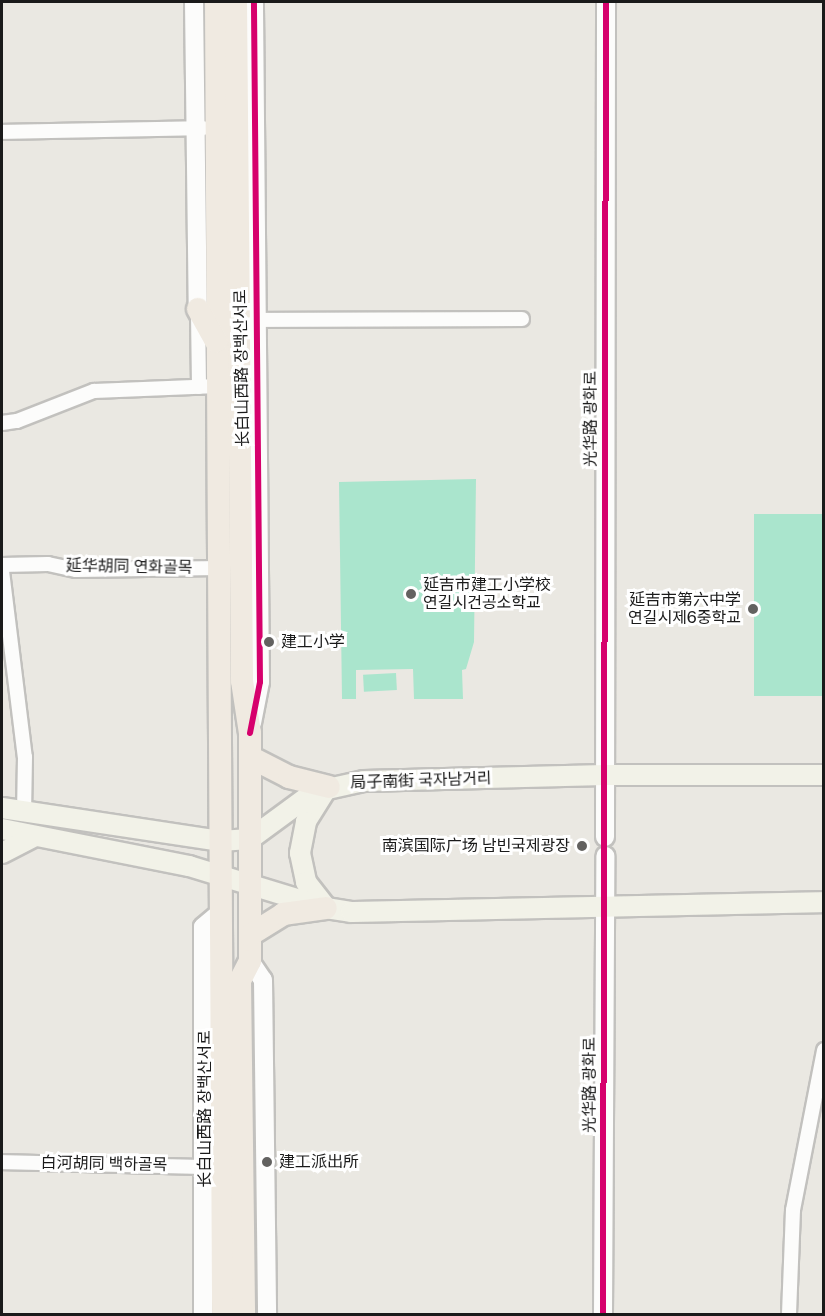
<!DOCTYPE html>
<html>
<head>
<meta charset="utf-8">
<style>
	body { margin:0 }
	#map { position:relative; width:825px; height:1316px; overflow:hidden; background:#eae8e2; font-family:"Public Sans","Noto Sans SC","Noto Sans KR",sans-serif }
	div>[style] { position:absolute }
	.pitch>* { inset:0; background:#aae5cd; transform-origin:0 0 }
	.roads { filter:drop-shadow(2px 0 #c2c1be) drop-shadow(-2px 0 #c2c1be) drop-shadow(0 2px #c2c1be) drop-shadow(0 -2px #c2c1be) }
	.minor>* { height:14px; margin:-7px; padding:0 7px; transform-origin:7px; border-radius:7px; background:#fcfcfb }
	.tertiary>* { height:18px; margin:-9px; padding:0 9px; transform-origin:9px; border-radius:9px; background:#fcfcfb }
	.secondary>* { height:20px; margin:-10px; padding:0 10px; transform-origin:10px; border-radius:10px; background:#f2f2e8 }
	.primary>* { height:22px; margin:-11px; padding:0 11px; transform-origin:11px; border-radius:11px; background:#f0eae1 }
	.cycleway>* { height:6px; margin:-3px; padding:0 3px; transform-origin:3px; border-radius:3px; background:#d6006c }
	.dots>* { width:16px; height:16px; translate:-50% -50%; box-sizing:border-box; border:3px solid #fff; border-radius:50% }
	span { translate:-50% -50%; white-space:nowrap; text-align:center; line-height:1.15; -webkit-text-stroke:6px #fff; paint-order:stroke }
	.street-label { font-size:16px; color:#1a1a1a }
	.poi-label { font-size:16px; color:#1a1a1a }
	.left { translate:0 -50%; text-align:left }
	.right { translate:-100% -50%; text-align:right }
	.frame { position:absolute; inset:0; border:3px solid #1a1a1a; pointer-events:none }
</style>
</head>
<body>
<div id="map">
	<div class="pitch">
		<i style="clip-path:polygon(476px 479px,474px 642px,466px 669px,462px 670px,463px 699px,414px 699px,413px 669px,356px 670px,356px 699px,342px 699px,339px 482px)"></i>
		<i style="left:823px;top:514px;width:182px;height:69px;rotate:90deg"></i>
		<i style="left:396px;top:673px;width:17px;height:33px;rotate:87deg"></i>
	</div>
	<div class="roads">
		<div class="minor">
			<i style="left:2px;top:132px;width:201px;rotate:-1.1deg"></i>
			<i style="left:198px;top:314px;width:73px;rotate:89.2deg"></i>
			<i style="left:247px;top:320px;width:275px;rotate:-0.2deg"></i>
			<i style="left:2px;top:423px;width:15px;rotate:-8deg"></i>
			<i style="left:17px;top:421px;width:83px;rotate:-21.3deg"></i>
			<i style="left:94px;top:391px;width:124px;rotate:-2.3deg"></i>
			<i style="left:2px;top:565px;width:46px;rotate:-1.2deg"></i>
			<i style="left:48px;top:564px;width:29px;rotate:12deg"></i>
			<i style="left:76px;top:570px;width:144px;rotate:-0.8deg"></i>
			<i style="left:2px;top:571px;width:187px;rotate:83deg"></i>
			<i style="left:25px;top:757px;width:55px;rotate:91deg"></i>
			<i style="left:2px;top:1162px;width:204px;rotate:1.4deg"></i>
			<i style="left:789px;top:1314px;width:104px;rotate:-87.8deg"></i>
			<i style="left:793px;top:1210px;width:163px;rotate:-79deg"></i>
		</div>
		<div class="tertiary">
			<i style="left:194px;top:2px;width:307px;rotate:89.3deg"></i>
			<i style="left:252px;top:723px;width:42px;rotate:-79deg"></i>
			<i style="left:260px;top:682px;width:680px;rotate:-90.51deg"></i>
			<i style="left:605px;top:837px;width:835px;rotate:-89.93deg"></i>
			<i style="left:250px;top:961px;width:23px;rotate:56deg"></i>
			<i style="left:263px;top:980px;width:334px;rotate:89.3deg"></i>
			<i style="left:203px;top:1314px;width:387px;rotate:-90deg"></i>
			<i style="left:203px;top:927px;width:23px;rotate:-40deg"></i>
			<i style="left:603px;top:1314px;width:458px;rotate:-89.7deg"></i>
		</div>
		<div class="secondary">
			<i style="left:325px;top:791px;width:36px;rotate:122deg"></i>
			<i style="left:306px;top:822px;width:32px;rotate:101deg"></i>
			<i style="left:300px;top:853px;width:30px;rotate:78deg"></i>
			<i style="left:306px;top:882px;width:33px;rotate:52deg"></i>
			<i style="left:2px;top:808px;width:220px;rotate:8.6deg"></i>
			<i style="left:220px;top:841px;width:30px;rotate:-4deg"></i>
			<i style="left:250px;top:839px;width:79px;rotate:-36.3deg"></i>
			<i style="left:314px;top:792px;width:51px;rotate:-12.4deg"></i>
			<i style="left:364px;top:781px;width:241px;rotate:-1.4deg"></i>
			<i style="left:605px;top:775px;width:219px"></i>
			<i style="left:2px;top:829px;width:191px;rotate:11.2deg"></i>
			<i style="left:189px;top:866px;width:143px;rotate:17deg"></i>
			<i style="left:326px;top:908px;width:25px;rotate:9deg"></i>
			<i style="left:351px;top:912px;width:473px;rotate:-1.2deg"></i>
			<i style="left:2px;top:853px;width:37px;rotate:-27deg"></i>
		</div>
		<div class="primary">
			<i style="left:216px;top:2px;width:1312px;rotate:89.69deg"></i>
			<i style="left:236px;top:2px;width:679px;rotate:89.49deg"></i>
			<i style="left:242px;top:681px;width:53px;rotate:81.3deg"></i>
			<i style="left:250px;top:733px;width:228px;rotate:90deg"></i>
			<i style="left:250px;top:961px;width:22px;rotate:117deg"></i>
			<i style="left:240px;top:981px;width:333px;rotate:89.3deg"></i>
			<i style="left:198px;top:309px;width:37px;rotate:61deg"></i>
			<i style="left:250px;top:757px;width:44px;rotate:27.1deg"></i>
			<i style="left:289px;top:777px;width:41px;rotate:14deg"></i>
			<i style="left:250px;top:935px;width:39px;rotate:-32deg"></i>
			<i style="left:283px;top:914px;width:43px;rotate:-7.9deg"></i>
		</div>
	</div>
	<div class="cycleway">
		<i style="left:250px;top:733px;width:52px;rotate:-78.9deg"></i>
		<i style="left:260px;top:682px;width:680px;rotate:-90.51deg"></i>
		<i style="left:603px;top:1314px;width:1312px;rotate:-89.87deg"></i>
	</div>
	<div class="dots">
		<i style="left:411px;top:594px;background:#636260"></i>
		<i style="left:753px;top:609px;background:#636260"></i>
		<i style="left:269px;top:642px;background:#636260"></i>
		<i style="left:582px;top:846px;background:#636260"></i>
		<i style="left:267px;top:1162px;background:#636260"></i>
	</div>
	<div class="street-label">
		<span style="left:242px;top:368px;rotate:-91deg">长白山西路 장백산서로</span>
		<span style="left:591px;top:419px;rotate:-90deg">光华路 광화로</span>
		<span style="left:129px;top:567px;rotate:1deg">延华胡同 연화골목</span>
		<span style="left:421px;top:781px;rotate:-2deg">局子南街 국자남거리</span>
		<span style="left:590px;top:1085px;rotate:-90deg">光华路 광화로</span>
		<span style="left:205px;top:1109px;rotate:-90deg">长白山西路 장백산서로</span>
		<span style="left:104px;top:1164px;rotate:1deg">白河胡同 백하골목</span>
	</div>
	<div class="poi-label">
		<span class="left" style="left:423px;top:594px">延吉市建工小学校<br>연길시건공소학교</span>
		<span class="right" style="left:741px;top:609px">延吉市第六中学<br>연길시제6중학교</span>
		<span class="left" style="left:281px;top:642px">建工小学</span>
		<span class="right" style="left:570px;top:846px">南滨国际广场 남빈국제광장</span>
		<span class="left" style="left:279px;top:1162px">建工派出所</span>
	</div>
	<div class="frame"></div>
</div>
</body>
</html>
